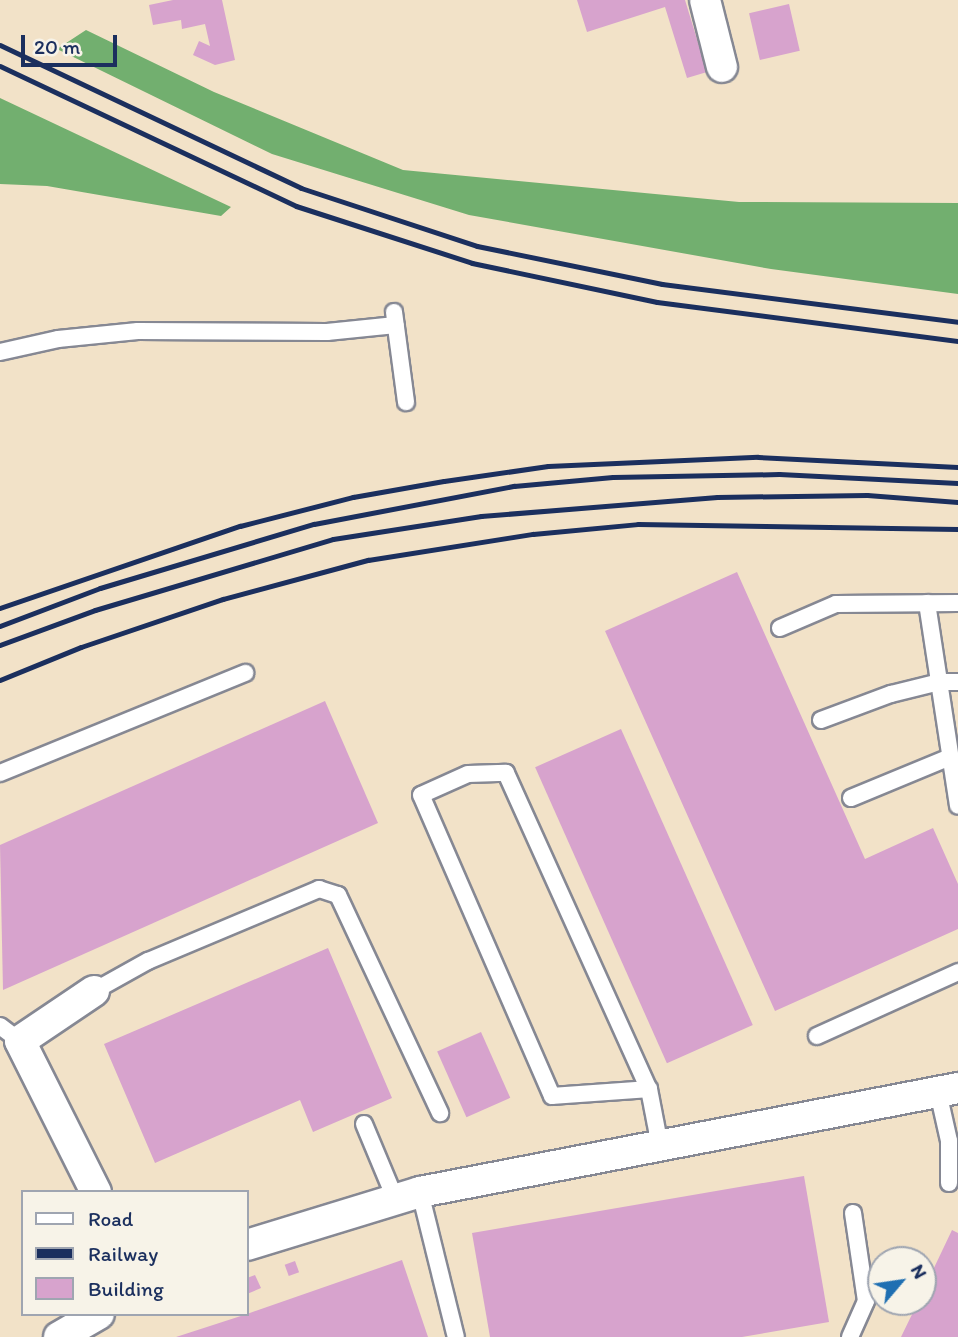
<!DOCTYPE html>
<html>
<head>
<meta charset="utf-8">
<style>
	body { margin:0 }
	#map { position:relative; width:958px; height:1337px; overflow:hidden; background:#f2e2c8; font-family:Itim,sans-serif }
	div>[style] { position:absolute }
	.forest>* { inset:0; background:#72af6f }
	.building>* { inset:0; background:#d7a3cd; transform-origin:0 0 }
	.roads { filter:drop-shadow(2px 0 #868893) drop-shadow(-2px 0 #868893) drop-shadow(0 2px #868893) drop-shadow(0 -2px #868893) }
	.service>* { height:16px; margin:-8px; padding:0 8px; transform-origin:8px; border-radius:8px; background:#fff }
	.minor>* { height:30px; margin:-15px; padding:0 15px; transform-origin:15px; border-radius:15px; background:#fff }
	.rail>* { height:5px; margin:-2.5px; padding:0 2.5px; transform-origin:2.5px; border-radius:2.5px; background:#1b2f5e }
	span { translate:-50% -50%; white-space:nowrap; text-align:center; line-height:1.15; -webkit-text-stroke:5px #f7f3e8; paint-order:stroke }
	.legend { position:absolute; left:21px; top:1190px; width:228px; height:126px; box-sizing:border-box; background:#f7f3e8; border:2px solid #9fa5b1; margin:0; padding:9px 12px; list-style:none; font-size:21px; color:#1b2f5e }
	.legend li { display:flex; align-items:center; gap:14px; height:35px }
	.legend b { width:35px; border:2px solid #9fa5b1 }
	.north { position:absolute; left:867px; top:1246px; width:70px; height:70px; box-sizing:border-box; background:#f7f3e8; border:2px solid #9fa5b1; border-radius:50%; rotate:61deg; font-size:19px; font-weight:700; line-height:28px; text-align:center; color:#1b2f5e }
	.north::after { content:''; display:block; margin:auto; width:24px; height:32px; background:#1f6fb2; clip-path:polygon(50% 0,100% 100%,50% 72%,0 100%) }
	.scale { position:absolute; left:21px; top:35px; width:96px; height:32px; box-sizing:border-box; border:4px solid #1b2f5e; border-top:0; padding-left:9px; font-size:21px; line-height:24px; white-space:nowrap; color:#1b2f5e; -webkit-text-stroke:5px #f7f3e8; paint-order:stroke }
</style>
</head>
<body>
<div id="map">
	<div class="forest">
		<i style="clip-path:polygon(86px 30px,214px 92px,403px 170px,739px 202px,958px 203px,958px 294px,771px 269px,469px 215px,272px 154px,57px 49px)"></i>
		<i style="clip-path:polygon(0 98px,231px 207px,221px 216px,47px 186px,0 184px)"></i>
	</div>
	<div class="building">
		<i style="clip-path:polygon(173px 0,222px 0,235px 60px,215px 65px,193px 55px,199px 41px,210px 46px,205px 24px,182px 29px,181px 20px,153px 25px,149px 5px)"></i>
		<i style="clip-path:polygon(577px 0,685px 0,707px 72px,687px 78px,665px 7px,587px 32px)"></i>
		<i style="left:789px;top:4px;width:48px;height:41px;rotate:77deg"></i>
		<i style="clip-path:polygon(737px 572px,865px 859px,933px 828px,958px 884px,958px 929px,775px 1011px,605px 631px)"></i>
		<i style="clip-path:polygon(325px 701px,378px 823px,3px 990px,0 845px)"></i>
		<i style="left:621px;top:729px;width:324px;height:94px;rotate:66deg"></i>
		<i style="clip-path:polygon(328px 948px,392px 1098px,313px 1132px,300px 1100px,155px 1163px,104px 1044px)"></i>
		<i style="left:481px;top:1032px;width:72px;height:48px;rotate:66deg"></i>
		<i style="clip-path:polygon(804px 1176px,829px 1322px,742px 1337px,490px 1337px,472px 1233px)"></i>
		<i style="clip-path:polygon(952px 1230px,958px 1233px,958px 1337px,901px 1337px,918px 1302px,923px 1302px,923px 1291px)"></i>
		<i style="clip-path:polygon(402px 1260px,428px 1337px,176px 1337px,247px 1314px)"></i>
		<i style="left:295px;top:1261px;width:12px;height:11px;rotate:70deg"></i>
		<i style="clip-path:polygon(255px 1275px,261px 1288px,247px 1294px,247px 1278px)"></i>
	</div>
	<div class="roads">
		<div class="service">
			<i style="left:394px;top:312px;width:91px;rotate:82.4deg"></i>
			<i style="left:0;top:352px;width:59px;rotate:-12.6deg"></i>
			<i style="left:58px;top:339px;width:80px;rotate:-5.7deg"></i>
			<i style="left:138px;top:331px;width:189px;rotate:0.3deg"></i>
			<i style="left:327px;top:332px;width:69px;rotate:-5.8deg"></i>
			<i style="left:927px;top:603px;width:205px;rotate:81.3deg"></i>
			<i style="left:780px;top:628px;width:61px;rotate:-23.2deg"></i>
			<i style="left:836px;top:604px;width:122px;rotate:-0.5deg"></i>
			<i style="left:821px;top:720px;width:75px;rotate:-20.4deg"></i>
			<i style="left:891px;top:694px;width:49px;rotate:-14deg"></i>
			<i style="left:939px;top:682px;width:19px"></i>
			<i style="left:0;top:773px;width:265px;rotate:-22.2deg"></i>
			<i style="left:851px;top:798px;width:107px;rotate:-22.5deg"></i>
			<i style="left:94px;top:991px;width:62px;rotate:-29.1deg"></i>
			<i style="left:148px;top:961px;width:186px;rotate:-22.8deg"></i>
			<i style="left:319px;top:889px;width:20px;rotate:18deg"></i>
			<i style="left:338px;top:895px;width:241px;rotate:64.9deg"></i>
			<i style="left:0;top:1026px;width:25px;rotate:37deg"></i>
			<i style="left:817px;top:1036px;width:155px;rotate:-24.4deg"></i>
			<i style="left:649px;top:1089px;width:97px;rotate:175.9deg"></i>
			<i style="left:552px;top:1096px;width:328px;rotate:-113.5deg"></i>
			<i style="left:421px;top:795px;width:51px;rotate:-24.1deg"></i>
			<i style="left:468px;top:774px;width:38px;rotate:-2deg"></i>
			<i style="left:506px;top:773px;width:347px;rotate:65.7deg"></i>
			<i style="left:649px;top:1089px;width:58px;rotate:79.1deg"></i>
			<i style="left:938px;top:1092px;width:50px;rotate:77.3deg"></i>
			<i style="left:949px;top:1141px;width:42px;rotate:90deg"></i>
			<i style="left:364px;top:1124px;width:80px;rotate:67.3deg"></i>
			<i style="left:420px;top:1192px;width:149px;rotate:76.1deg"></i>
			<i style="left:850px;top:1337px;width:39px;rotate:-66deg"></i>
			<i style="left:866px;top:1301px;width:89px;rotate:-98.4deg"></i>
		</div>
		<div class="minor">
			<i style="left:705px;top:0;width:69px;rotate:75.8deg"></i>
			<i style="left:94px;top:991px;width:89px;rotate:146deg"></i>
			<i style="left:20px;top:1041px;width:169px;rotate:63.3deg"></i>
			<i style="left:247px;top:1245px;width:181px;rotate:-17deg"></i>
			<i style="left:420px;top:1192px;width:548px;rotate:-10.94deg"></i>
			<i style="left:59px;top:1337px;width:46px;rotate:-29.9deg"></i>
		</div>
	</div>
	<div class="rail">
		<i style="left:0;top:45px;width:333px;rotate:25.4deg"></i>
		<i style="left:301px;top:188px;width:185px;rotate:18.2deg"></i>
		<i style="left:477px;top:246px;width:189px;rotate:11.6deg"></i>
		<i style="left:662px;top:284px;width:298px;rotate:7.3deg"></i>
		<i style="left:0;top:66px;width:327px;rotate:25.3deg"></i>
		<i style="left:296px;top:206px;width:185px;rotate:17.9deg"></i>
		<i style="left:472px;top:263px;width:189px;rotate:11.9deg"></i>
		<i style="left:657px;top:302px;width:304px;rotate:7.4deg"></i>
		<i style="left:0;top:608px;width:254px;rotate:-18.9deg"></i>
		<i style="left:240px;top:526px;width:117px;rotate:-14.4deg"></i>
		<i style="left:353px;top:497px;width:92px;rotate:-10deg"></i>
		<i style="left:444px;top:481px;width:105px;rotate:-8.2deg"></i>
		<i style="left:548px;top:466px;width:210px;rotate:-2.5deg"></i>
		<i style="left:758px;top:457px;width:200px;rotate:2.9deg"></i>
		<i style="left:0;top:626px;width:107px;rotate:-20.8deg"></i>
		<i style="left:100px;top:588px;width:223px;rotate:-16.7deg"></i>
		<i style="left:314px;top:524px;width:204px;rotate:-10.8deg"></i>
		<i style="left:514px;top:486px;width:99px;rotate:-5.2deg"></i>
		<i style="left:613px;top:477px;width:166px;rotate:-1deg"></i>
		<i style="left:779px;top:474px;width:179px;rotate:2.9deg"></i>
		<i style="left:0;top:645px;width:101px;rotate:-20.2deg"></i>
		<i style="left:95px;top:610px;width:248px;rotate:-16.6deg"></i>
		<i style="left:333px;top:539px;width:150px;rotate:-8.8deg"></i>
		<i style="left:481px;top:516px;width:237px;rotate:-4.6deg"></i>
		<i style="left:717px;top:497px;width:150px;rotate:-0.8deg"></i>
		<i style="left:867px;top:495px;width:91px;rotate:4.4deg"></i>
		<i style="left:0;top:680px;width:87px;rotate:-22.2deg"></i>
		<i style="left:81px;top:647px;width:150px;rotate:-18.7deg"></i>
		<i style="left:223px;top:599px;width:150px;rotate:-15.1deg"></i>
		<i style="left:368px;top:560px;width:167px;rotate:-9deg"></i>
		<i style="left:533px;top:534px;width:105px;rotate:-5.4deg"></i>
		<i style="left:638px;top:524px;width:320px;rotate:0.9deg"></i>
	</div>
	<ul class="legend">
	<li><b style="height:9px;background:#fff"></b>Road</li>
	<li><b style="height:9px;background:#1b2f5e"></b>Railway</li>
	<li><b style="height:19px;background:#d7a3cd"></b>Building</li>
	</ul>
	<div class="north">N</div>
	<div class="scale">20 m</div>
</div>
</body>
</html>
